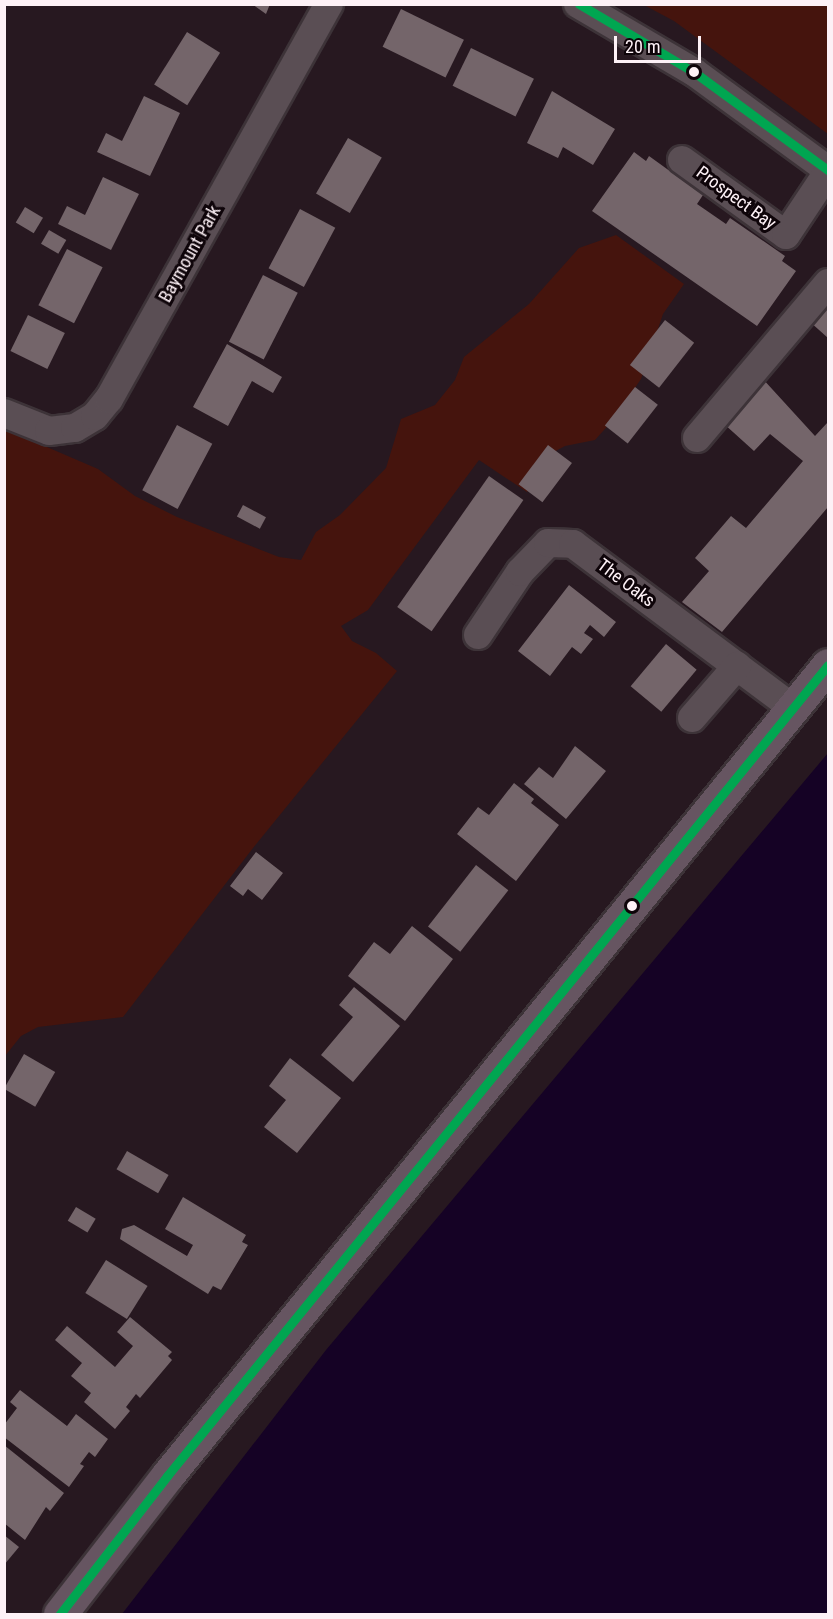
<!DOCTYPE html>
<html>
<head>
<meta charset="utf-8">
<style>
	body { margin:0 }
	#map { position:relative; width:833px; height:1619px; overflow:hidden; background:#271820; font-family:"Roboto Condensed",sans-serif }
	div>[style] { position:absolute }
	.green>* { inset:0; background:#45140d }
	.water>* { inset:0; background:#150225 }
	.building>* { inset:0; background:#74656a; transform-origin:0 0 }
	.roads { filter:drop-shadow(2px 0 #3d3338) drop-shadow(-2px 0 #3d3338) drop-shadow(0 2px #3d3338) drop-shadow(0 -2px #3d3338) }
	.minor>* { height:28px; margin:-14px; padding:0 14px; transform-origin:14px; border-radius:14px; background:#5a4e54 }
	.major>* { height:33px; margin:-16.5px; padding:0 16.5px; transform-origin:16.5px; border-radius:16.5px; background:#665561 }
	.bus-1>* { height:9px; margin:-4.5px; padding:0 4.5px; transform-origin:4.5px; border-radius:4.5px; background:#00a651 }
	.dots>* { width:16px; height:16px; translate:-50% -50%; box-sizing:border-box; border:3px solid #0e0409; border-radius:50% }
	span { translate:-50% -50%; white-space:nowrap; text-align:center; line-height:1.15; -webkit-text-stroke:6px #0e0409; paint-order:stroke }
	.street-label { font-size:18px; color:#fdf1f6 }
	.frame { position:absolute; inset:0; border:6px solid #fdf1f6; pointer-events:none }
	.scale { position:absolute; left:614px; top:36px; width:87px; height:27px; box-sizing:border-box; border:3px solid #fdf1f6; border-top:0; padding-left:8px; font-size:18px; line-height:21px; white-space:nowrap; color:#fdf1f6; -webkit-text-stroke:4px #0e0409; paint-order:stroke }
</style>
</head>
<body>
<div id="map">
	<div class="green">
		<i style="clip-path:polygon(644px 5px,828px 5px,828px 134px,674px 21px)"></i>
		<i style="clip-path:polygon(616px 235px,684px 284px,663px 314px,641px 379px,613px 420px,595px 440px,565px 446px,550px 454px,527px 492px,479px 460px,368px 610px,341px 626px,352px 641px,376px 653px,397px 671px,253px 848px,123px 1017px,38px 1027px,21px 1036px,5px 1056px,5px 429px,98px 469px,135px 496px,177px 517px,279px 557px,301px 560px,316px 532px,340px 515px,386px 468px,401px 419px,435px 405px,455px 380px,464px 357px,529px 304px,579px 248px)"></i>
	</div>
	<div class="water">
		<i style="clip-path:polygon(828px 753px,828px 1614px,122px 1614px,326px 1350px)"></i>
	</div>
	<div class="building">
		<i style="clip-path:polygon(252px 4px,270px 4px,266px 14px)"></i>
		<i style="left:401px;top:9px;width:70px;height:42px;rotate:26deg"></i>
		<i style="left:187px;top:32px;width:39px;height:62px;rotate:32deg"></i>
		<i style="left:471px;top:48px;width:70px;height:42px;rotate:26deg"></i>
		<i style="clip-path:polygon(552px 91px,615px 129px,593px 165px,563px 147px,558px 158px,527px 143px)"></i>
		<i style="clip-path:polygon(144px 96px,180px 113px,150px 176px,97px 152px,106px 133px,122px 141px)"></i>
		<i style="left:348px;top:138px;width:39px;height:64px;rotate:30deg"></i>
		<i style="clip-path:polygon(634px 152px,646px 161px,649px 156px,703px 195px,697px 204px,726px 224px,730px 218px,785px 256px,782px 261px,796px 271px,757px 326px,592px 211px)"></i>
		<i style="clip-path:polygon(103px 177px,139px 194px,111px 250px,58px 224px,67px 206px,85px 215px)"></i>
		<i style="left:25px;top:207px;width:21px;height:18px;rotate:31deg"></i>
		<i style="left:300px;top:209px;width:40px;height:67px;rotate:28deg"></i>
		<i style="left:49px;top:230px;width:20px;height:16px;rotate:30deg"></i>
		<i style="left:67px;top:249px;width:40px;height:63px;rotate:27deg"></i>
		<i style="left:263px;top:275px;width:39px;height:75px;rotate:27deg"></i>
		<i style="clip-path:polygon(828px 300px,828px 338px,809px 321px)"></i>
		<i style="left:28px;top:315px;width:41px;height:40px;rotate:26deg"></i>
		<i style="left:665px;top:320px;width:37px;height:57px;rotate:38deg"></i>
		<i style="clip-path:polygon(227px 344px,282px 377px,273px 393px,252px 381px,228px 426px,193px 407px)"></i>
		<i style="clip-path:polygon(762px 378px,815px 436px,828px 422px,828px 507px,722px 632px,682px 602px,709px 571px,695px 558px,731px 516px,746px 528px,803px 461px,770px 434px,754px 451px,723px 423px)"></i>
		<i style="left:635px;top:387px;width:29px;height:49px;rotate:38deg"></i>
		<i style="left:177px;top:425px;width:40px;height:74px;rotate:28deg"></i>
		<i style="left:548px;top:445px;width:30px;height:49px;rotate:37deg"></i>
		<i style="left:489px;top:476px;width:42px;height:160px;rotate:35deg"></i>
		<i style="left:243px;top:505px;width:26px;height:13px;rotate:28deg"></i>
		<i style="clip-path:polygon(569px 585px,616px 622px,604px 637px,590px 625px,584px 633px,593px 639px,581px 654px,572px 647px,550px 676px,518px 651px)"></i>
		<i style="left:666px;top:644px;width:40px;height:55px;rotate:40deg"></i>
		<i style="clip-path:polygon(575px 746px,606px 771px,566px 819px,524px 784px,539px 767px,553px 778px)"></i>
		<i style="clip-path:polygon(514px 783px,534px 799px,531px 803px,559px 825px,516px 881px,457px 834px,478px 807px,489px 815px)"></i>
		<i style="clip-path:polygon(256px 852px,283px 873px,262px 900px,248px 889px,243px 896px,230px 886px)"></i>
		<i style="left:476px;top:865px;width:41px;height:78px;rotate:38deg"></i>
		<i style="clip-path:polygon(412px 926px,453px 959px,405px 1021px,348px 976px,374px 942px,390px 954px)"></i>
		<i style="clip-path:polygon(354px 987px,400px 1026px,353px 1082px,321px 1055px,353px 1017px,339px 1005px)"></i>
		<i style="left:24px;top:1054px;width:36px;height:40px;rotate:30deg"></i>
		<i style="clip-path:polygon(290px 1058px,341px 1098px,297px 1153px,264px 1127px,286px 1100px,269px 1086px)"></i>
		<i style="left:127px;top:1151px;width:48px;height:21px;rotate:30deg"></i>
		<i style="clip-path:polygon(183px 1197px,246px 1235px,242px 1242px,248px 1245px,221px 1290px,213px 1286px,208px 1294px,120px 1239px,122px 1229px,134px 1225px,187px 1256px,193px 1245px,165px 1229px)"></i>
		<i style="left:76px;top:1207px;width:23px;height:16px;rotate:31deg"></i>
		<i style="left:106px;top:1260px;width:49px;height:39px;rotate:32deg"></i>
		<i style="clip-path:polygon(130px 1317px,172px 1352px,168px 1356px,172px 1360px,140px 1398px,136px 1394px,126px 1407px,130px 1411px,115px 1429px,84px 1402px,91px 1393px,71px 1376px,82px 1363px,55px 1340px,67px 1326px,115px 1367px,133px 1346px,117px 1332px)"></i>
		<i style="clip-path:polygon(20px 1390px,67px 1426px,76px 1414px,108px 1439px,95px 1457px,89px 1452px,80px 1464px,84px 1466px,69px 1487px,4px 1437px,4px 1425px,17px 1408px,10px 1402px)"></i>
		<i style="clip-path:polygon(4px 1445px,64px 1493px,50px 1511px,46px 1507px,25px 1540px,4px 1523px)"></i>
		<i style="clip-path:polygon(4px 1535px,19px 1547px,4px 1565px)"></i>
	</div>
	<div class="roads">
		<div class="minor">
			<i style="left:578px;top:4px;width:134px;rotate:30.4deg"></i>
			<i style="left:694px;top:72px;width:166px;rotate:36.2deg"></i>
			<i style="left:682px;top:160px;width:128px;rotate:35.8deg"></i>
			<i style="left:786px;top:235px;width:76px;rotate:-56.3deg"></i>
			<i style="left:4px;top:413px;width:48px;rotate:21.8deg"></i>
			<i style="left:49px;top:431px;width:26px;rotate:-7deg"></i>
			<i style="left:75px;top:428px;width:23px;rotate:-31deg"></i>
			<i style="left:95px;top:416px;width:22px;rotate:-51deg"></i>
			<i style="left:109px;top:399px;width:452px;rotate:-60.9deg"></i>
			<i style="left:697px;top:438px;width:203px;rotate:-49.8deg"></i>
			<i style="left:478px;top:635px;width:76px;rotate:-56.3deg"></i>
			<i style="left:520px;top:572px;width:40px;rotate:-46deg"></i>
			<i style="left:548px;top:543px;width:25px;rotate:2deg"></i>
			<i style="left:573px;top:544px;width:273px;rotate:36.7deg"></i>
			<i style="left:692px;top:718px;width:69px;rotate:-49.1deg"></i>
		</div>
		<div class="major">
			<i style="left:60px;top:1614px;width:175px;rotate:-52.2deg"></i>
			<i style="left:167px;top:1476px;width:1046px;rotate:-50.82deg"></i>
		</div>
	</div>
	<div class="bus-1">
		<i style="left:579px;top:4px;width:134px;rotate:30.6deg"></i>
		<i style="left:694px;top:72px;width:166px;rotate:36.2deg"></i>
		<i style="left:60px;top:1614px;width:175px;rotate:-52.2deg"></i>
		<i style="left:167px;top:1476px;width:1046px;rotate:-50.82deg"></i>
	</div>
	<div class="dots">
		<i style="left:694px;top:72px;background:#fdf1f6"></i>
		<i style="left:632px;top:906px;background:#fdf1f6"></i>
	</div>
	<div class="street-label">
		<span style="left:736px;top:198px;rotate:36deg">Prospect Bay</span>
		<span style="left:190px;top:254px;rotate:-61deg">Baymount Park</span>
		<span style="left:626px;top:583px;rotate:37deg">The Oaks</span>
	</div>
	<div class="frame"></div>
	<div class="scale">20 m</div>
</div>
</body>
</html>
